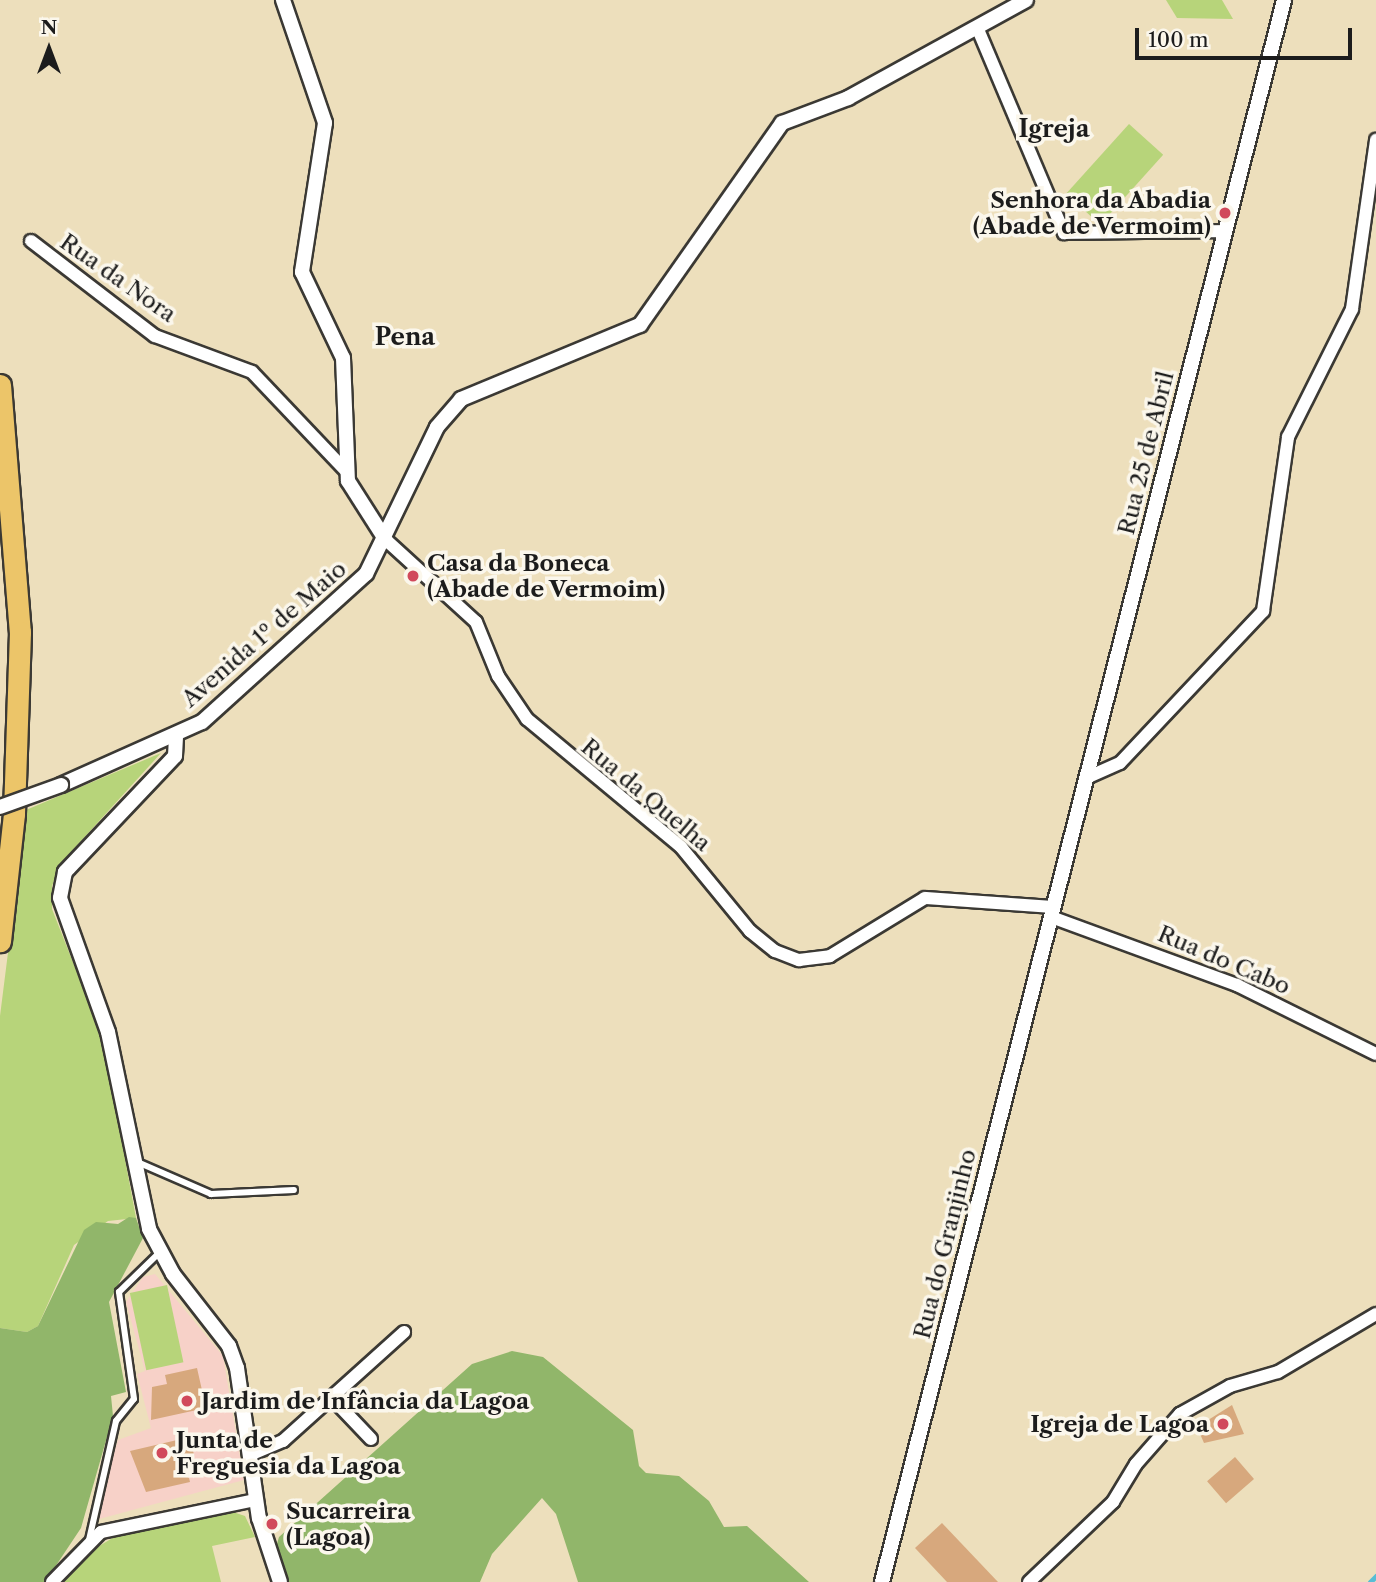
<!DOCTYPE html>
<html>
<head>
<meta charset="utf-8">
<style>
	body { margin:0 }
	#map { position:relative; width:1376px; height:1582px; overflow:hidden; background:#eddfbc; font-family:"Libre Caslon Text",serif }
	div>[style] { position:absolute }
	.built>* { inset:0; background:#f7d1c8 }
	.green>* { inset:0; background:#b7d47a; transform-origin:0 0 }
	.forest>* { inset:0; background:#91b66a }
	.stream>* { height:4.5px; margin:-2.25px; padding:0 2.25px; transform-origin:2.25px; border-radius:2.25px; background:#57bdd5 }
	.building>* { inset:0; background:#d7a87d; transform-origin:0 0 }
	.roads { filter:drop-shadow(2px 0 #3b3934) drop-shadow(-2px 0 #3b3934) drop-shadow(0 2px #3b3934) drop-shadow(0 -2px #3b3934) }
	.service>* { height:6px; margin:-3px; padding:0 3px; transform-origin:3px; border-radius:3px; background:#fff }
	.minor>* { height:12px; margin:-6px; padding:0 6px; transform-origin:6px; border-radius:6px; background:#fff }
	.tertiary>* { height:14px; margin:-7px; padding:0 7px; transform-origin:7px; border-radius:7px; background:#fff }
	.motorway>* { height:21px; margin:-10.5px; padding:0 10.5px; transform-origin:10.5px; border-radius:10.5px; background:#ecc569 }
	.bridges { filter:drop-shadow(2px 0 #3b3934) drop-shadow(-2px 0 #3b3934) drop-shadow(0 2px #3b3934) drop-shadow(0 -2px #3b3934) }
	.tertiary-bridge>* { height:14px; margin:-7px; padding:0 7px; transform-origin:7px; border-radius:7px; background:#fff }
	.dots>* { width:19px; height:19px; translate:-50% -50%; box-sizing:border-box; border:4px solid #fbf7ec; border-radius:50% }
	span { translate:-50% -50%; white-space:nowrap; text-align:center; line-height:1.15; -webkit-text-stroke:7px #fbf7ec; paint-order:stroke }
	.poi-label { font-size:23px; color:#1c1c1c; font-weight:700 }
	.right { translate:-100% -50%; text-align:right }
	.left { translate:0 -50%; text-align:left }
	.street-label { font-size:23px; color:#1c1c1c }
	.neighbourhood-label { font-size:24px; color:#1c1c1c; font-weight:700 }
	.north { position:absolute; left:14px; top:14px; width:70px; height:70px; -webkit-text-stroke:5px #fbf7ec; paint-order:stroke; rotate:0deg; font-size:19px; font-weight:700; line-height:28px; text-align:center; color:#1c1c1c }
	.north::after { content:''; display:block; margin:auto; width:24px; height:32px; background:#1c1c1c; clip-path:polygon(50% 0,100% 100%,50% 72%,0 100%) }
	.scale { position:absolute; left:1135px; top:28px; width:217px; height:32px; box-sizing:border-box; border:4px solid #1c1c1c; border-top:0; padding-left:9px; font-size:21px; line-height:24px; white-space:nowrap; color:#1c1c1c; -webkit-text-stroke:5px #fbf7ec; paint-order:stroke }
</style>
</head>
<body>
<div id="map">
	<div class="built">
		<i style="clip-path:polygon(155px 1274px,223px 1356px,244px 1480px,99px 1519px,96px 1507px,118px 1440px,151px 1428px,137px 1374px,145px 1371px,126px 1302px,143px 1277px)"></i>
	</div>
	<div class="green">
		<i style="clip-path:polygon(1166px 0,1222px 0,1233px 19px,1177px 18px)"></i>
		<i style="left:1129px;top:124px;width:46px;height:94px;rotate:42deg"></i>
		<i style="clip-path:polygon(161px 753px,61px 863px,52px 886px,52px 909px,102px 1036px,136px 1218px,108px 1221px,74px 1245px,38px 1326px,27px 1332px,0 1328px,0 1016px,26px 810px)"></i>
		<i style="left:167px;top:1285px;width:79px;height:38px;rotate:78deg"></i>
		<i style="clip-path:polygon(230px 1511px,245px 1516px,255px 1537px,212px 1546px,221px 1582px,64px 1582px,83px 1556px,119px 1534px)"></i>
	</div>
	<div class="forest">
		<i style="clip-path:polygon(129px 1217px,136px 1218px,143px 1238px,109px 1302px,126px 1392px,111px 1396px,113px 1416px,81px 1528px,45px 1582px,0 1582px,0 1328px,27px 1332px,38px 1326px,84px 1230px,96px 1222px,118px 1224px)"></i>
		<i style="clip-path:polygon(512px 1351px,543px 1357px,633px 1430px,639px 1466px,646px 1473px,679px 1476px,709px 1501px,724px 1527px,747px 1526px,809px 1582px,578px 1582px,556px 1514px,542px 1498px,492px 1554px,480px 1582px,289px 1582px,276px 1547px,279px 1537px,472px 1364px)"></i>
	</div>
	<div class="stream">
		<i style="left:1370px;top:1582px;width:8px;rotate:-45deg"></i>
	</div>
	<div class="building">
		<i style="clip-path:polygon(197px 1368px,206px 1408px,151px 1420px,152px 1387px,167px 1384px,165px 1375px)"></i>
		<i style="clip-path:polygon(1232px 1405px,1244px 1434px,1204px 1443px,1197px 1427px)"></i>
		<i style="clip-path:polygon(190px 1437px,194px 1455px,184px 1457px,190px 1482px,146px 1492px,130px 1451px)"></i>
		<i style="left:1235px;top:1457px;width:29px;height:37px;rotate:49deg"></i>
		<i style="clip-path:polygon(942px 1523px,998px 1582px,947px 1582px,915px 1548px)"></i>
	</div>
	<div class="roads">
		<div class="service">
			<i style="left:135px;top:1161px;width:83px;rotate:23.5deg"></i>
			<i style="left:211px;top:1194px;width:83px;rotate:-2.8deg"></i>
			<i style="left:89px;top:1540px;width:122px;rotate:-77.2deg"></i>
			<i style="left:116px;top:1421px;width:28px;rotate:-51deg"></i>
			<i style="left:134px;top:1399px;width:108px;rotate:-98deg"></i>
			<i style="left:119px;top:1292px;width:56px;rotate:-44.3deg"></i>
		</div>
		<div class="minor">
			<i style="left:977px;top:27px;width:224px;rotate:67.1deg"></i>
			<i style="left:1064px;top:233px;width:162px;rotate:-0.7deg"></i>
			<i style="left:31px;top:241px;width:156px;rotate:37.5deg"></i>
			<i style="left:155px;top:336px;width:103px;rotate:20.4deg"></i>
			<i style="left:252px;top:372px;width:137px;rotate:46.5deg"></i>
			<i style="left:385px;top:539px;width:123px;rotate:42.4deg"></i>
			<i style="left:476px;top:622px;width:58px;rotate:67.8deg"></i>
			<i style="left:498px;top:676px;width:52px;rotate:56deg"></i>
			<i style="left:527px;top:719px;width:200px;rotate:39.7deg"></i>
			<i style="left:681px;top:847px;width:109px;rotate:50.6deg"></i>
			<i style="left:750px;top:931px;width:32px;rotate:39deg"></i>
			<i style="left:775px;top:951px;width:26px;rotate:21deg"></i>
			<i style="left:799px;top:960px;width:31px;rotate:-7deg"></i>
			<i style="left:830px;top:956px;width:111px;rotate:-31.4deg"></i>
			<i style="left:925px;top:898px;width:129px;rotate:4deg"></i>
			<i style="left:1086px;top:778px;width:37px;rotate:-24deg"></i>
			<i style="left:1120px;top:763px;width:209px;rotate:-46.7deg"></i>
			<i style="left:1263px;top:611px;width:176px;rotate:-81.8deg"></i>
			<i style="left:1288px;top:437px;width:143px;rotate:-63.4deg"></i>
			<i style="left:1352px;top:309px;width:171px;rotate:-81.9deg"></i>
			<i style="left:1051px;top:917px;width:198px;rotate:20.1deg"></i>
			<i style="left:1237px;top:985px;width:155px;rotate:26.4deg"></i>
			<i style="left:331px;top:1397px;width:58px;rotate:46.4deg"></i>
			<i style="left:252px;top:1454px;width:34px;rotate:-23deg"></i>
			<i style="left:283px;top:1441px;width:163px;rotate:-42deg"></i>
			<i style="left:52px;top:1582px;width:70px;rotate:-45.6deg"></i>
			<i style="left:101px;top:1532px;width:158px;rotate:-11.7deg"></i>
			<i style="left:1029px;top:1582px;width:116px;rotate:-43.6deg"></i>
			<i style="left:1113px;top:1502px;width:44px;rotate:-58.8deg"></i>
			<i style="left:1136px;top:1464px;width:67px;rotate:-48.7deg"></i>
			<i style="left:1180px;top:1414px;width:57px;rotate:-29.2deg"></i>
			<i style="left:1230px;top:1386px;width:50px;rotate:-16.3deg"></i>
			<i style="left:1278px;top:1372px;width:114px;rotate:-30.6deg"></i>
		</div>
		<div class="tertiary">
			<i style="left:283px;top:0;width:130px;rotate:71.1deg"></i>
			<i style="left:325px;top:123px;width:151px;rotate:98.8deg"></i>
			<i style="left:302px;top:272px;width:95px;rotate:64.5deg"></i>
			<i style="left:343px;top:358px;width:123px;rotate:87.7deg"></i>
			<i style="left:348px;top:481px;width:69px;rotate:57.5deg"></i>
			<i style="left:176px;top:737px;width:19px;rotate:93deg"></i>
			<i style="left:175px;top:756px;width:160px;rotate:133.5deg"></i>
			<i style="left:65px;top:872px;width:26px;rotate:101deg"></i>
			<i style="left:60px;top:898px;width:142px;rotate:70.3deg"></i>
			<i style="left:108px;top:1032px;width:201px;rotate:78.2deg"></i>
			<i style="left:149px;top:1229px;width:51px;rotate:61.9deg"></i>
			<i style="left:173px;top:1274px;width:91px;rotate:52.1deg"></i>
			<i style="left:229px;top:1346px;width:23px;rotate:70deg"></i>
			<i style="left:237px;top:1368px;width:152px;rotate:81.7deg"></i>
			<i style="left:259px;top:1518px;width:67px;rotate:71.8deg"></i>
			<i style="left:61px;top:785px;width:154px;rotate:-24.1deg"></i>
			<i style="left:202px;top:722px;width:221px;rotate:-42.1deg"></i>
			<i style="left:366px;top:574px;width:163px;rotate:-64.2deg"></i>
			<i style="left:437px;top:427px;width:37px;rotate:-49deg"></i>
			<i style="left:461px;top:399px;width:194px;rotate:-22.5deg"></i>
			<i style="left:640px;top:325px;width:247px;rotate:-54.9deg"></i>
			<i style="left:782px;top:123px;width:71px;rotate:-20.7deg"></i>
			<i style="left:848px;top:98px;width:203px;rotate:-28.8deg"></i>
			<i style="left:882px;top:1582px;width:1632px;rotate:-75.74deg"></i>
		</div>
		<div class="motorway">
			<i style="left:0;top:385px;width:248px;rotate:85.4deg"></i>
			<i style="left:20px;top:632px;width:182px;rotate:91.9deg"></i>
			<i style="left:14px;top:814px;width:128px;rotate:96.3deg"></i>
		</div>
	</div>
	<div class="bridges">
		<div class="tertiary-bridge">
			<i style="left:0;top:807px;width:65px;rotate:-19.8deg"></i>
		</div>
	</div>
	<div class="dots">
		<i style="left:1225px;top:213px;background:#d1495b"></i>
		<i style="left:413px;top:576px;background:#d1495b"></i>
		<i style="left:187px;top:1401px;background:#d1495b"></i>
		<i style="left:1223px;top:1424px;background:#d1495b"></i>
		<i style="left:162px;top:1453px;background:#d1495b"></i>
		<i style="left:272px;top:1524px;background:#d1495b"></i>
	</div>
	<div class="poi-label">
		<span class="right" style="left:1211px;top:213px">Senhora da Abadia<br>(Abade de Vermoim)</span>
		<span class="left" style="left:427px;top:576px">Casa da Boneca<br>(Abade de Vermoim)</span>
		<span class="left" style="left:201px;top:1401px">Jardim de Infância da Lagoa</span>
		<span class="right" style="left:1209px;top:1424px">Igreja de Lagoa</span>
		<span class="left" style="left:176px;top:1453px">Junta de<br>Freguesia da Lagoa</span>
		<span class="left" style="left:286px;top:1524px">Sucarreira<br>(Lagoa)</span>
	</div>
	<div class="street-label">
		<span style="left:118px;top:278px;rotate:35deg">Rua da Nora</span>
		<span style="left:1146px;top:453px;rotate:-76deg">Rua 25 de Abril</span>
		<span style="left:264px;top:634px;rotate:-41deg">Avenida 1º de Maio</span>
		<span style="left:646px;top:795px;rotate:40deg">Rua da Quelha</span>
		<span style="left:1224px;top:960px;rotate:23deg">Rua do Cabo</span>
		<span style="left:945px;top:1244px;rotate:-76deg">Rua do Granjinho</span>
	</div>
	<div class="neighbourhood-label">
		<span style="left:1054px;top:129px">Igreja</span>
		<span style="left:405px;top:337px">Pena</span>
	</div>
	<div class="north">N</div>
	<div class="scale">100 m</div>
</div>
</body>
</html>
